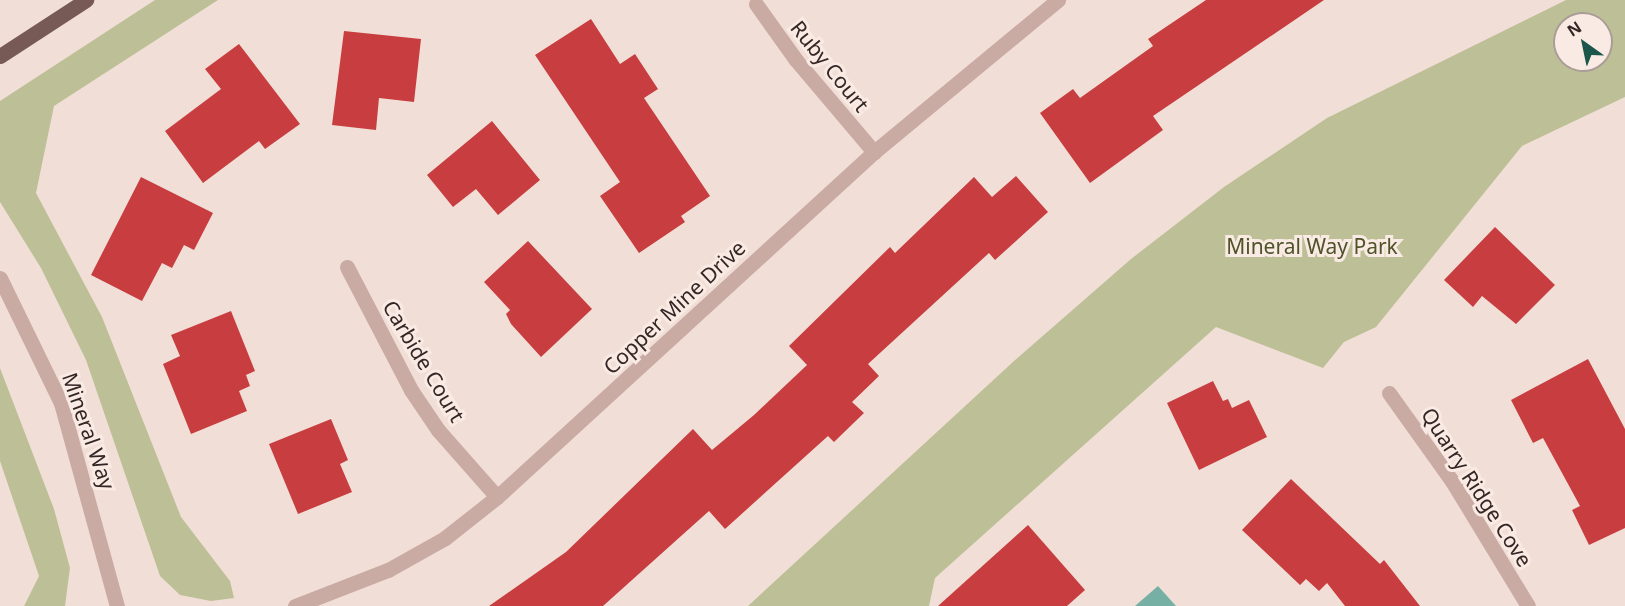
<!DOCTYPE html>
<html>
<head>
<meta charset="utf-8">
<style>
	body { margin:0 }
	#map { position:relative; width:1625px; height:606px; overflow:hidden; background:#f1dfd7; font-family:"Noto Sans",sans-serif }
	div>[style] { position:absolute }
	.green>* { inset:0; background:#bdc097 }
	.water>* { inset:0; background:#76afa3 }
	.building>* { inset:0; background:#c83e40 }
	.minor>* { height:15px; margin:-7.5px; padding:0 7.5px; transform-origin:7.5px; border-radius:7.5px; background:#c9aba3 }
	.major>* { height:15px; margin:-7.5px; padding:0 7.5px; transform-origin:7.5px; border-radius:7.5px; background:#775956 }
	span { translate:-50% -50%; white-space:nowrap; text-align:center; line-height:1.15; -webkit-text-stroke:6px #f9eae3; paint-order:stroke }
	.street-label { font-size:21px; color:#342625 }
	.park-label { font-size:21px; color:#4e5329 }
	.north { position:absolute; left:1553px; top:12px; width:60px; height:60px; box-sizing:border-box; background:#f9eae3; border:2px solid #aa9c97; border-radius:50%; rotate:327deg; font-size:16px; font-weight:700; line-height:24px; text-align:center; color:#342625 }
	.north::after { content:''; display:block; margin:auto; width:21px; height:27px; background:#1b564b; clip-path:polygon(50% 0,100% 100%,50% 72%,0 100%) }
</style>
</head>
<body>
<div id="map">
	<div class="green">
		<i style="clip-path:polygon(155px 0,218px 0,54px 106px,36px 193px,102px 317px,181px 517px,230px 581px,234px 598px,211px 601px,180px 595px,160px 576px,86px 360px,41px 268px,0 202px,0 101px)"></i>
		<i style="clip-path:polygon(evenodd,1566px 0,1625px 0,1625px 97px,1522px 146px,1376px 327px,1344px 342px,1323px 368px,1216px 327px,935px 578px,929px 606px,748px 606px,1014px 361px,1131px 259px,1224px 187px,1327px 118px,1566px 0,1565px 24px,1601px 24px,1601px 60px,1565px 60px,1565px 24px)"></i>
		<i style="clip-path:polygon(0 368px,54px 509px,70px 568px,65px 606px,24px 606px,39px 576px,0 461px)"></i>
	</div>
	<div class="water">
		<i style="clip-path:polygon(1158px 586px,1176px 606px,1135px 606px)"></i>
	</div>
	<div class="building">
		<i style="clip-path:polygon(1206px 0,1324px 0,1153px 116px,1163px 130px,1090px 183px,1040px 113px,1073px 89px,1080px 98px,1153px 46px,1148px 39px)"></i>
		<i style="clip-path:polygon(591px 19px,620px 64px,635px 54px,658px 89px,644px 98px,710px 196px,681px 216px,685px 222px,639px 253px,600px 196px,620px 182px,535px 55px)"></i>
		<i style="clip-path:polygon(344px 31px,421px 39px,414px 102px,379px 98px,376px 130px,332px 125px)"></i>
		<i style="clip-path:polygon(239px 44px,300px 124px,265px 149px,259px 141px,203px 183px,165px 131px,221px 89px,205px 69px)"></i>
		<i style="clip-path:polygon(492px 121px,540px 180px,498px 215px,476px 189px,453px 207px,427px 175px)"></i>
		<i style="clip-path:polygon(1016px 176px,1048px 212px,995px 260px,989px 253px,868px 364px,879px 376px,852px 402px,864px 413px,834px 442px,828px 436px,725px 529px,709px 511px,603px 606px,489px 606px,566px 552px,693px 429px,712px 450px,754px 415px,807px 365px,789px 346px,890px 247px,895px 253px,974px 177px,992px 197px)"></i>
		<i style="clip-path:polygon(141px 177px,213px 213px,194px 250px,184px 245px,172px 268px,162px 263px,142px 301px,91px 275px)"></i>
		<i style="clip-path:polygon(1495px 227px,1555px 285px,1516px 324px,1482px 296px,1473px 307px,1444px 280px)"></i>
		<i style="clip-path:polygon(528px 241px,592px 309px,541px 357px,511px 324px,506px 314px,510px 310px,484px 282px)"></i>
		<i style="clip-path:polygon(231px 311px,255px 371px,246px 375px,250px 386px,239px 391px,247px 411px,191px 434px,163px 364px,180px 356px,171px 335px)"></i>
		<i style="clip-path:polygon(1588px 359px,1625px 429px,1625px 528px,1589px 545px,1572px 510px,1580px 506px,1543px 438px,1533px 443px,1511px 400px)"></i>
		<i style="clip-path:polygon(1213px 381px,1223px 401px,1228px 399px,1232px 408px,1249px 400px,1267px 437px,1199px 470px,1167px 403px)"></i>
		<i style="clip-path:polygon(331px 419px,348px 460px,340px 464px,352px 492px,298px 514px,269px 444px)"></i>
		<i style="clip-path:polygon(1291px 479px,1380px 564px,1384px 560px,1420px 606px,1345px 606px,1327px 583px,1319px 591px,1306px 579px,1300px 585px,1242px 530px)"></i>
		<i style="clip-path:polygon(1028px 525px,1085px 590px,1067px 606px,938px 606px)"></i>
	</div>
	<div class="minor">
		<i style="left:756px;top:4px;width:69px;rotate:54.5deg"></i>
		<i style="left:796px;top:60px;width:121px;rotate:49.7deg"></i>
		<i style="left:347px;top:267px;width:139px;rotate:62.5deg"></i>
		<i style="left:411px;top:390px;width:48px;rotate:56deg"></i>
		<i style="left:438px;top:430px;width:89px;rotate:48.6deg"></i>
		<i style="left:0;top:278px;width:139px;rotate:64deg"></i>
		<i style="left:61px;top:403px;width:211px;rotate:74.6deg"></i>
		<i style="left:1389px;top:393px;width:108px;rotate:54.4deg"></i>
		<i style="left:1452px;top:481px;width:146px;rotate:58.7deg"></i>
		<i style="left:295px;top:606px;width:100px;rotate:-21.2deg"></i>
		<i style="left:388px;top:570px;width:65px;rotate:-29.3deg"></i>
		<i style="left:445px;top:538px;width:66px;rotate:-38.3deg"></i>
		<i style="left:497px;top:497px;width:511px;rotate:-42.46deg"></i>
		<i style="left:874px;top:152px;width:239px;rotate:-39.6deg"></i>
	</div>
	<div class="major">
		<i style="left:0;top:56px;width:103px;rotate:-33.1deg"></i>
	</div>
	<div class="street-label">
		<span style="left:830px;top:66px;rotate:51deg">Ruby Court</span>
		<span style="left:674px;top:307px;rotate:-43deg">Copper Mine Drive</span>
		<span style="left:424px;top:361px;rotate:59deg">Carbide Court</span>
		<span style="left:89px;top:431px;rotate:71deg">Mineral Way</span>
		<span style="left:1477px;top:487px;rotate:57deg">Quarry Ridge Cove</span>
	</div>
	<div class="park-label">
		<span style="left:1312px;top:246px">Mineral Way Park</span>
	</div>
	<div class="north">N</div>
</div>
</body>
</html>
